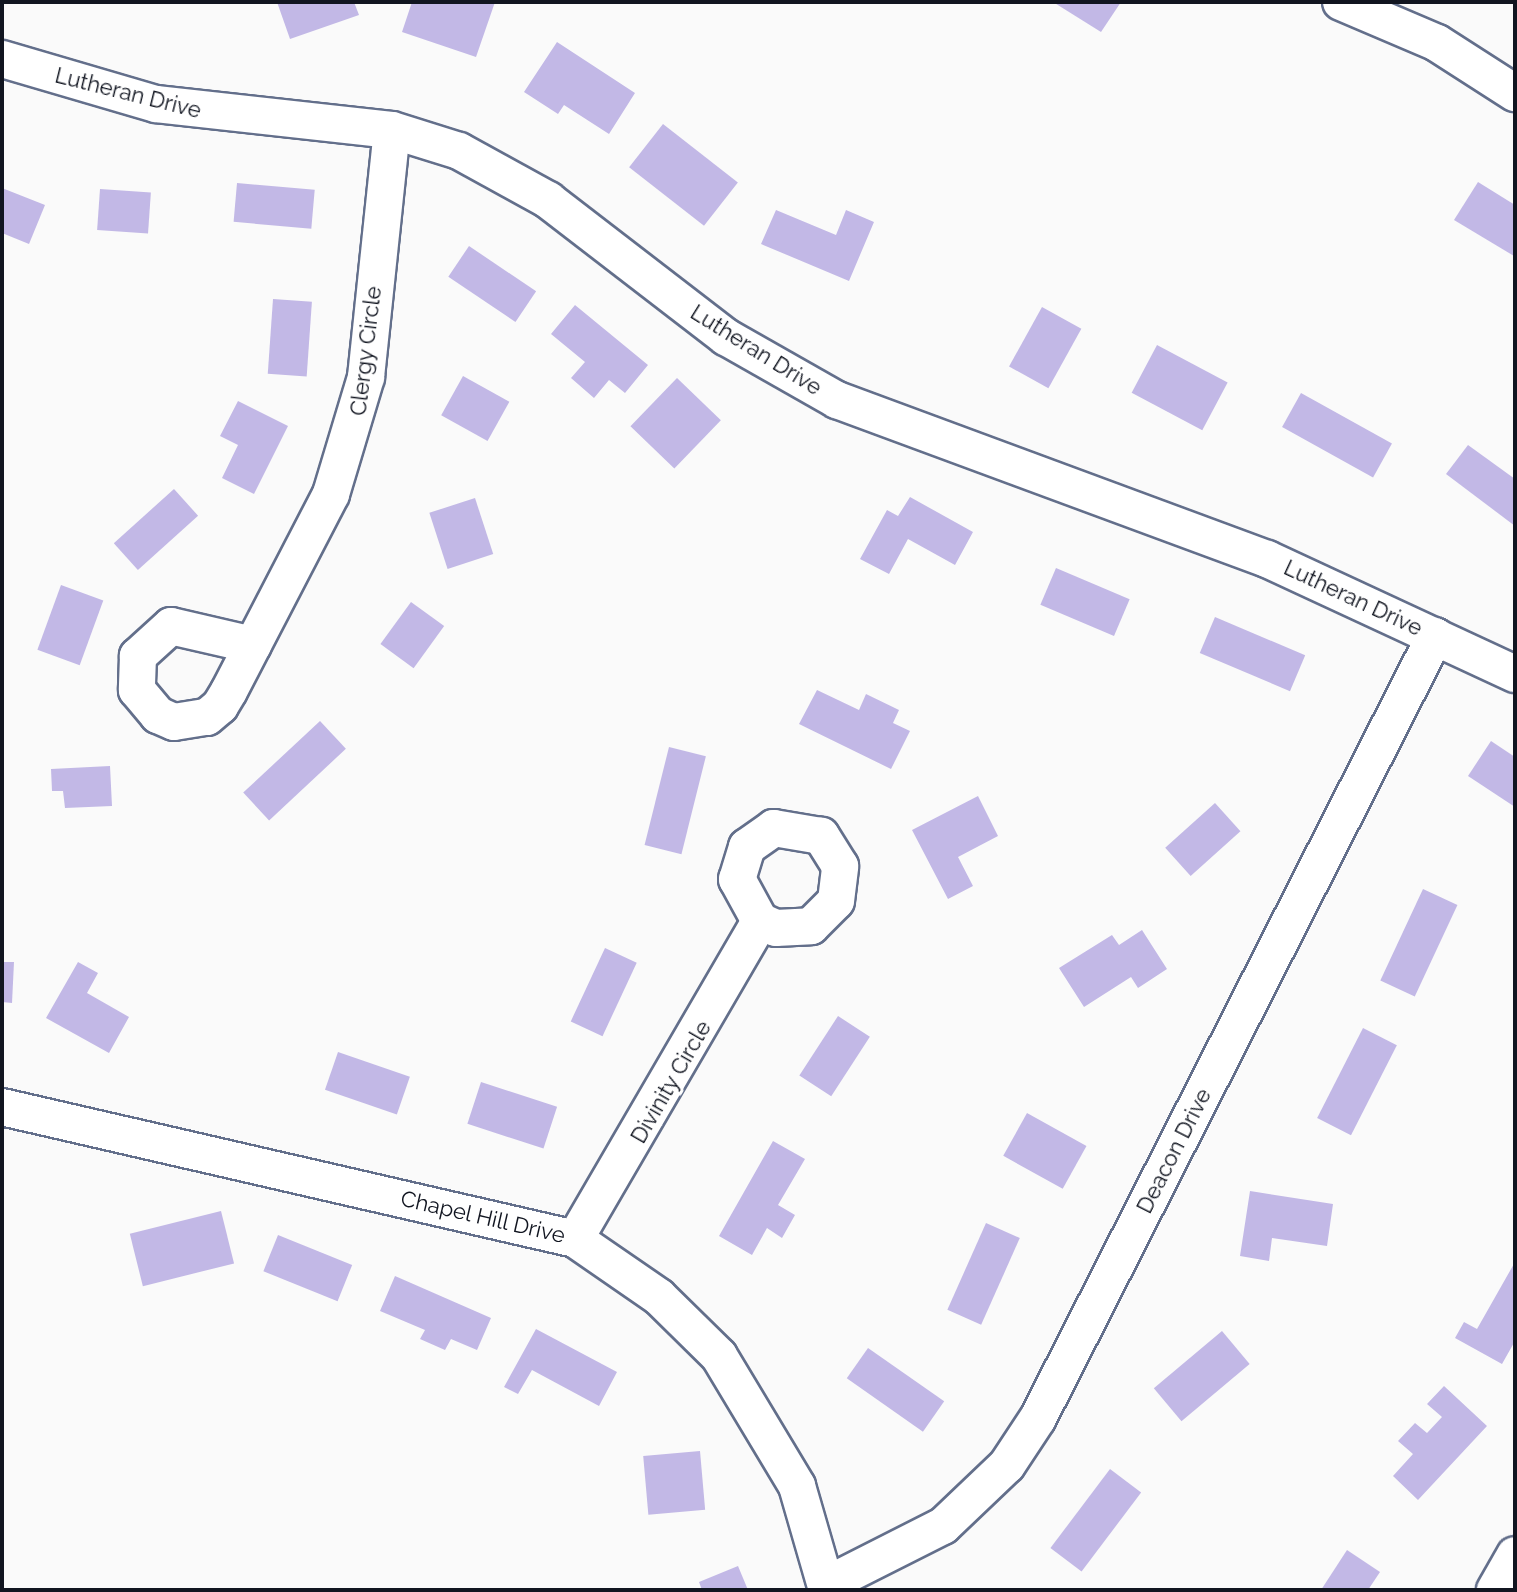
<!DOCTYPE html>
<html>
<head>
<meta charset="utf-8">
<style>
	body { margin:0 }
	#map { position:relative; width:1517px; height:1592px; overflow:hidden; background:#fafafa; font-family:Raleway,sans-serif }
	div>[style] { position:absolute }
	.building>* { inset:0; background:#c2b8e6; transform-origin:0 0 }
	.roads { filter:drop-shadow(2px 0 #636f8b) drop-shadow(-2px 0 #636f8b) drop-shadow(0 2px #636f8b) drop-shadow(0 -2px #636f8b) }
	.street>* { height:36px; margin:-18px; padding:0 18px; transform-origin:18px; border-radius:18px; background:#fff }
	span { translate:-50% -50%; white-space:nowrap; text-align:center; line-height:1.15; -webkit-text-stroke:6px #fff; paint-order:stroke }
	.street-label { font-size:22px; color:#111520 }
	.frame { position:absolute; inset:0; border:4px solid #111520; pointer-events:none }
</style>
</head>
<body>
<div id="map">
	<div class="building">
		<i style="clip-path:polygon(277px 2px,354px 2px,359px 15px,290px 39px)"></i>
		<i style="clip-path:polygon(412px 2px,495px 2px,476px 57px,402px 32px)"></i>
		<i style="clip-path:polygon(1053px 2px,1121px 2px,1101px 32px)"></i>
		<i style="clip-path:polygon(557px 42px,635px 93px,609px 134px,564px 105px,558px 114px,524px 92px)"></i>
		<i style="left:663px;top:124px;width:95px;height:55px;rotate:38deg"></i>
		<i style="clip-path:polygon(1478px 182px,1515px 205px,1514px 256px,1454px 220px)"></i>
		<i style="left:237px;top:183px;width:78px;height:39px;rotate:5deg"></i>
		<i style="clip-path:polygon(2px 188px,45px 205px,29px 244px,2px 233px)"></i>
		<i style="left:100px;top:189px;width:51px;height:41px;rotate:4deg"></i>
		<i style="clip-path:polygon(776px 210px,836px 235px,846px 210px,874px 222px,849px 281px,761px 244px)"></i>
		<i style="left:469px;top:246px;width:81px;height:37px;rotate:34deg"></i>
		<i style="left:273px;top:299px;width:39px;height:75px;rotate:4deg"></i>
		<i style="clip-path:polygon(575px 305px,648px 365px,625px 393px,609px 380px,594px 398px,571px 378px,585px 362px,551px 334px)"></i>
		<i style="left:1042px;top:307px;width:45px;height:68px;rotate:29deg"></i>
		<i style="left:1157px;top:345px;width:80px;height:54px;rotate:28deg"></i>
		<i style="left:463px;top:376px;width:53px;height:45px;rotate:29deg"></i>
		<i style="left:677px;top:378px;width:61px;height:67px;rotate:44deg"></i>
		<i style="left:1301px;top:393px;width:104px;height:39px;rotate:29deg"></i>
		<i style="clip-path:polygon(238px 401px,288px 426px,254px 494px,222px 478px,238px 445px,220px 436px)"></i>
		<i style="clip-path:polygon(1468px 445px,1515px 479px,1515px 526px,1446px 474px)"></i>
		<i style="left:174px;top:489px;width:36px;height:81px;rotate:48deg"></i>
		<i style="clip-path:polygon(910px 497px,973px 532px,955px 565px,908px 539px,889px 574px,860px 559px,887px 510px,898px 516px)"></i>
		<i style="left:475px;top:498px;width:59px;height:48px;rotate:72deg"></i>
		<i style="left:1056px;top:568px;width:80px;height:40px;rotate:23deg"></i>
		<i style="left:61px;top:585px;width:45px;height:69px;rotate:20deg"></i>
		<i style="left:411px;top:602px;width:41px;height:52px;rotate:36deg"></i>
		<i style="left:1215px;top:617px;width:98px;height:39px;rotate:23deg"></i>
		<i style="clip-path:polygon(817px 690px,859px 710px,866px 694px,899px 710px,893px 723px,910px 731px,891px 769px,799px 724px)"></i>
		<i style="left:320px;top:721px;width:38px;height:105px;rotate:47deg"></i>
		<i style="clip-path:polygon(1491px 741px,1515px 757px,1515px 807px,1468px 776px)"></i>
		<i style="left:669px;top:747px;width:38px;height:101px;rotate:14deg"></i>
		<i style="clip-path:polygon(110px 766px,112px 806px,65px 808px,63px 791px,52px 791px,51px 769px)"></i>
		<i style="clip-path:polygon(978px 796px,998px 836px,958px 857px,973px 886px,948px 899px,912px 830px)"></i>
		<i style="left:1215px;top:803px;width:38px;height:67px;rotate:48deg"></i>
		<i style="left:1423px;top:889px;width:38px;height:101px;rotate:25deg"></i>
		<i style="clip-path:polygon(1142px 930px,1167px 969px,1138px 988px,1131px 977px,1084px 1007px,1059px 968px,1112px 935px,1119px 945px)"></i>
		<i style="left:605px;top:948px;width:35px;height:81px;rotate:25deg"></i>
		<i style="clip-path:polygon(2px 962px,14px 962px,12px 1003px,2px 1002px)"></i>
		<i style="clip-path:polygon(78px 962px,98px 973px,87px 993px,129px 1017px,109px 1053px,46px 1018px)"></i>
		<i style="left:838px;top:1016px;width:38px;height:71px;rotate:33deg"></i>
		<i style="left:1363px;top:1028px;width:38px;height:101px;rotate:27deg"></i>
		<i style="left:338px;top:1052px;width:76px;height:40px;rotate:19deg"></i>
		<i style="left:481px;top:1082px;width:80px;height:44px;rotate:18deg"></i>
		<i style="left:1027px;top:1113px;width:68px;height:49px;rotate:29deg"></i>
		<i style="clip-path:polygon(773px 1141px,805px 1159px,778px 1205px,795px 1215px,782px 1238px,767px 1228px,752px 1255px,719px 1236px)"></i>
		<i style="clip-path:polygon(1250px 1191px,1333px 1204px,1327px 1246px,1272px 1238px,1269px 1261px,1240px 1256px)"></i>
		<i style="left:221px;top:1211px;width:54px;height:94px;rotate:76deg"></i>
		<i style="left:986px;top:1223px;width:37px;height:95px;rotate:24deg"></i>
		<i style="left:278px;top:1235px;width:80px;height:39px;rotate:22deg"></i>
		<i style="clip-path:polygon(1515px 1262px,1515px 1341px,1502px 1364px,1455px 1338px,1464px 1322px,1477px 1329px)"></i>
		<i style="clip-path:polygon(395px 1276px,491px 1318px,477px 1350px,451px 1339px,445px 1350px,420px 1339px,425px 1330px,380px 1311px)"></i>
		<i style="clip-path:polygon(536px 1329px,617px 1372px,599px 1406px,532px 1370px,518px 1394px,504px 1387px)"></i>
		<i style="left:1222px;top:1331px;width:43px;height:89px;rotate:50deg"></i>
		<i style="left:868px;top:1348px;width:93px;height:37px;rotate:35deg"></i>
		<i style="clip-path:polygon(1444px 1386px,1487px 1426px,1418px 1500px,1393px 1476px,1413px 1454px,1398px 1441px,1415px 1423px,1427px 1433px,1442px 1417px,1427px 1404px)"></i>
		<i style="left:700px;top:1451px;width:59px;height:57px;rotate:85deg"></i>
		<i style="left:1110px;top:1469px;width:39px;height:99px;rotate:37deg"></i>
		<i style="clip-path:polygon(1347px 1550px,1380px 1572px,1368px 1590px,1321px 1590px)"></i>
		<i style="clip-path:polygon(738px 1566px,748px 1590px,702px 1590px,699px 1582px)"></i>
	</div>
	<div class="roads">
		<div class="street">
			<i style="left:1341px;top:2px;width:104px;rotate:23.1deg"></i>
			<i style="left:1437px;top:43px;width:93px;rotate:32.7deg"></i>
			<i style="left:2px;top:59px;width:160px;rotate:16.3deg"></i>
			<i style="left:156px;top:104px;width:237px;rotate:6.3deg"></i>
			<i style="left:392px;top:130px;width:70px;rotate:17.4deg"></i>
			<i style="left:459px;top:151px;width:102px;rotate:28.8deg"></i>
			<i style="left:548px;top:200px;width:225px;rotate:37.6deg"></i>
			<i style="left:726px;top:337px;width:128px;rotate:29.6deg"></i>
			<i style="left:837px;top:400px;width:458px;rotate:20.3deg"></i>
			<i style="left:1267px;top:559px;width:273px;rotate:24.9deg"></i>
			<i style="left:253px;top:645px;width:84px;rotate:-167deg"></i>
			<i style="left:171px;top:626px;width:45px;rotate:137.7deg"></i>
			<i style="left:138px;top:656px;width:34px;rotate:92deg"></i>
			<i style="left:137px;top:690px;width:33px;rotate:50deg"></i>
			<i style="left:158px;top:715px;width:17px;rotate:24deg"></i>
			<i style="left:174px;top:722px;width:33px;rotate:-9deg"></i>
			<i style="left:207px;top:717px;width:17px;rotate:-40deg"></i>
			<i style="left:220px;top:706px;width:17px;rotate:-59deg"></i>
			<i style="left:229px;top:691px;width:222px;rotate:-62.6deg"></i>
			<i style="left:331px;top:494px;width:122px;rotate:-73.3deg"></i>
			<i style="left:366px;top:377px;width:248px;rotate:-84deg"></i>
			<i style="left:2px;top:1107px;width:588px;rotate:12.97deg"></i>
			<i style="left:575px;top:1239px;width:102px;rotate:34.6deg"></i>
			<i style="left:659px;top:1297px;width:84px;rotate:44.5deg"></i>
			<i style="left:719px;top:1356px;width:152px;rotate:59deg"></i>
			<i style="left:797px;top:1486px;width:108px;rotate:73.9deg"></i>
			<i style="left:575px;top:1239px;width:368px;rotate:-59.8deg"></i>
			<i style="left:760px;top:921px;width:17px;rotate:24deg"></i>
			<i style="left:776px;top:928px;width:35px;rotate:-3deg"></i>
			<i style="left:811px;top:926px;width:35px;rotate:-45deg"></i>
			<i style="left:836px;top:901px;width:35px;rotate:-83deg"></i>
			<i style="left:840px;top:866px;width:36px;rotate:-122deg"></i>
			<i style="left:821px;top:836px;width:48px;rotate:-170.3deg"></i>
			<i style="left:774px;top:828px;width:33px;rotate:145deg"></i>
			<i style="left:747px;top:847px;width:34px;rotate:107deg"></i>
			<i style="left:737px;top:879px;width:48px;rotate:61.3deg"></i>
			<i style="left:826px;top:1585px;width:131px;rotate:-26.8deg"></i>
			<i style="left:943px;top:1526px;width:88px;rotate:-43.6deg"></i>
			<i style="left:1007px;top:1465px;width:56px;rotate:-56.6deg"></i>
			<i style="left:1038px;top:1418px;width:877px;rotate:-63.08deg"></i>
			<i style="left:1495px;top:1590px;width:40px;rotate:-60.3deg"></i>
		</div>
	</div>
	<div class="street-label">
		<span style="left:128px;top:93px;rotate:14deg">Lutheran Drive</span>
		<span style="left:756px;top:350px;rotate:32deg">Lutheran Drive</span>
		<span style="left:366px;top:351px;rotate:-83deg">Clergy Circle</span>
		<span style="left:1353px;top:598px;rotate:25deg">Lutheran Drive</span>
		<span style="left:671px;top:1082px;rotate:-60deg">Divinity Circle</span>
		<span style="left:1174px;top:1151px;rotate:-63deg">Deacon Drive</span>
		<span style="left:483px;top:1217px;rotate:13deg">Chapel Hill Drive</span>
	</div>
	<div class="frame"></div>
</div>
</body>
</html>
